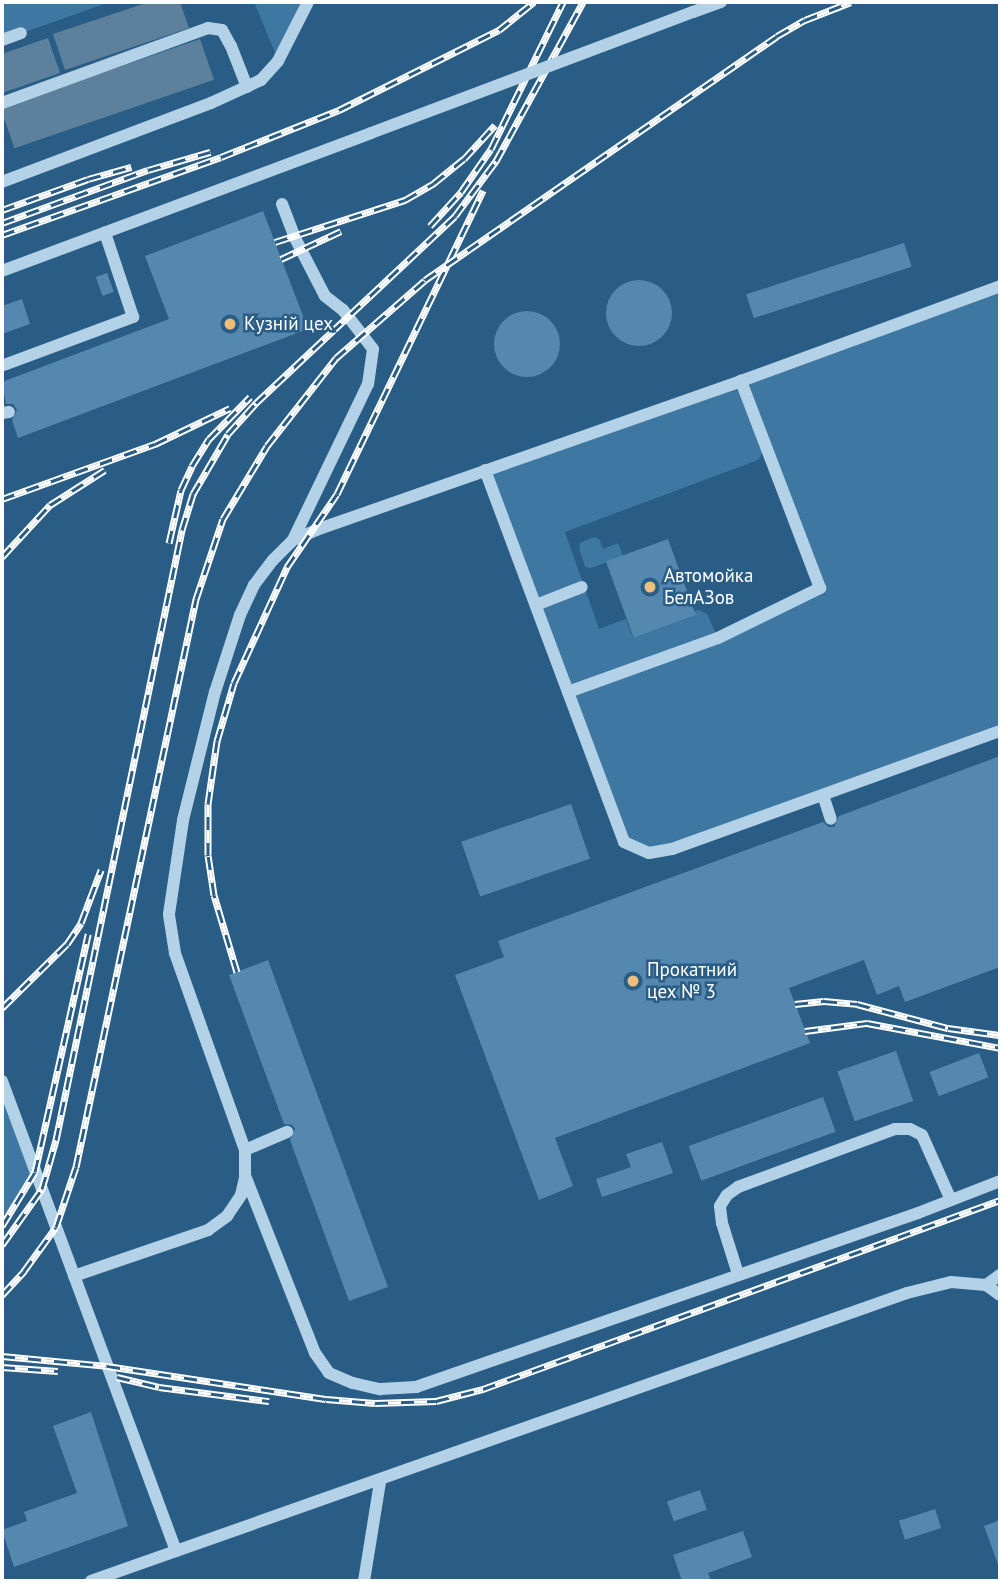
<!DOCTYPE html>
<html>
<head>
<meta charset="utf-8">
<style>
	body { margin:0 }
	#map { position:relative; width:1002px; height:1583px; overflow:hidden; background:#295d85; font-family:"PT Sans",sans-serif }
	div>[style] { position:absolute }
	.green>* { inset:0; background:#3d77a2 }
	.water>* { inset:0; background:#5d819c; transform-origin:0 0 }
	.building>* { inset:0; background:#5588af; transform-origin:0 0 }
	.round { border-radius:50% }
	.minor>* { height:12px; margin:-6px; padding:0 6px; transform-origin:6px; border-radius:6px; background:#b4d2e7 }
	.rail>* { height:7px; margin-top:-3.5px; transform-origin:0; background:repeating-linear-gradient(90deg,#295d85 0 13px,#fff 0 26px); box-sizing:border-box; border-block:2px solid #fff }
	.minor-bridge>* { height:12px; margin:-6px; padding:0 6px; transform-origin:6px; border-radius:6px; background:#b4d2e7 }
	.dots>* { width:19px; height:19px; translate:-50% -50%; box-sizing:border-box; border:4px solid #295d85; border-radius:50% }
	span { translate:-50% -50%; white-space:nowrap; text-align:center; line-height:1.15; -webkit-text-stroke:5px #295d85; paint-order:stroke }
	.poi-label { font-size:19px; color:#fff }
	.left { translate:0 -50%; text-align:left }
	.frame { position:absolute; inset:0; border:4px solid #fff; pointer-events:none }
</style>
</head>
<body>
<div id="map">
	<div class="green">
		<i style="clip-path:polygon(2px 2px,110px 2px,2px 40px)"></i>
		<i style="clip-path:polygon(254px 2px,308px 2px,278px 60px)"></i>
		<i style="clip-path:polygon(evenodd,1000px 286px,1000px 730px,649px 853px,624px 842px,485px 471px,1000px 286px,766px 448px,820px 587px,718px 638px,707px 614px,699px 610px,694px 611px,695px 615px,633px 638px,626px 619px,599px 629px,565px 532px,758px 460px,766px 448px)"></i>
		<i style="clip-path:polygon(594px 537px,600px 540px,603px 549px,618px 543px,623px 556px,591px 568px,585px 567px,579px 547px,580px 543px)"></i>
		<i style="clip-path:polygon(2px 1081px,35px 1172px,2px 1226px)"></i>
	</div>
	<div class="water">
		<i style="clip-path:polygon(149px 2px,180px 2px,189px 28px,65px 70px,53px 34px)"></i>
		<i style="clip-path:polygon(48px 38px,60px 73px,2px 93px,2px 54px)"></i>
		<i style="left:200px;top:39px;width:43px;height:211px;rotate:71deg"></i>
	</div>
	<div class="building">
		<i style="clip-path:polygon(263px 211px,308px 329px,18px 438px,12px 420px,17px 410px,13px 404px,6px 404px,2px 382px,169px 319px,145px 256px)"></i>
		<i style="left:904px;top:243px;width:25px;height:166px;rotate:72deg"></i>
		<i style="left:107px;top:273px;width:20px;height:12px;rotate:70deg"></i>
		<i class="round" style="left:606px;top:280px;width:66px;height:66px"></i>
		<i style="clip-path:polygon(22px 299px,30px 324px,2px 334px,2px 306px)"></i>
		<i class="round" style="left:494px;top:311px;width:66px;height:66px"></i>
		<i style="left:668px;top:539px;width:81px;height:66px;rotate:70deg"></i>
		<i style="clip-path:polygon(1000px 756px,1000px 967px,905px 1002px,899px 986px,877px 995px,864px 960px,789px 988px,810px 1043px,555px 1138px,573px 1186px,539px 1200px,455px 975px,504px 957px,498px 941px,823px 822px,829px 827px,834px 827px,839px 816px)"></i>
		<i style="left:571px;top:804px;width:58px;height:116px;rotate:71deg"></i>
		<i style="clip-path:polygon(268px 960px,388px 1287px,349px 1301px,290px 1140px,295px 1129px,292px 1125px,284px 1124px,229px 975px)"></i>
		<i style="left:896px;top:1051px;width:53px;height:62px;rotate:71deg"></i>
		<i style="left:979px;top:1053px;width:26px;height:53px;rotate:69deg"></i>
		<i style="left:823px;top:1097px;width:37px;height:143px;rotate:70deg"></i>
		<i style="clip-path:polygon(662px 1142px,673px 1173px,602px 1197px,596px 1179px,631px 1167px,626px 1154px)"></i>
		<i style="clip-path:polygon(91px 1412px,128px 1526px,14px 1567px,2px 1530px,27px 1521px,24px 1512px,77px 1493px,53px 1426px)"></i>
		<i style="left:700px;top:1490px;width:21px;height:35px;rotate:71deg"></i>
		<i style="left:935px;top:1509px;width:20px;height:38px;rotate:72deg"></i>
		<i style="clip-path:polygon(1000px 1520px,1000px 1567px,999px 1567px,984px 1526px)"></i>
		<i style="clip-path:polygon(743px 1531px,752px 1557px,708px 1573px,711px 1581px,682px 1581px,673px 1555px)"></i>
	</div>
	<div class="minor">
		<i style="left:693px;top:12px;width:30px;rotate:-20deg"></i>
		<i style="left:2px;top:40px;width:20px;rotate:-20deg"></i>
		<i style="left:2px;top:103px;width:219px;rotate:-20deg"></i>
		<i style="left:208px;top:28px;width:14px;rotate:8deg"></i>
		<i style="left:222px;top:30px;width:18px;rotate:61deg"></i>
		<i style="left:231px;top:46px;width:44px;rotate:68.7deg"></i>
		<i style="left:2px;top:182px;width:223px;rotate:-20.7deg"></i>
		<i style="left:211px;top:103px;width:55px;rotate:-24.7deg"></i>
		<i style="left:261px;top:80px;width:25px;rotate:-48deg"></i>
		<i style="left:278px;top:61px;width:66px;rotate:-63deg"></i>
		<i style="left:282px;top:204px;width:36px;rotate:69deg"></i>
		<i style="left:295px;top:238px;width:65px;rotate:62.7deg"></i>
		<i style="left:325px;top:296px;width:23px;rotate:38deg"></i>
		<i style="left:343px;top:310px;width:49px;rotate:52.4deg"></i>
		<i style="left:373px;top:349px;width:35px;rotate:98deg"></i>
		<i style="left:368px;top:384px;width:173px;rotate:115.7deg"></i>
		<i style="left:2px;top:271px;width:394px;rotate:-20.5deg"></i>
		<i style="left:4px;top:365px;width:138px;rotate:-20.4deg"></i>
		<i style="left:133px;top:317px;width:89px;rotate:-108.4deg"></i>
		<i style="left:2px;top:413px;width:7px;rotate:-8deg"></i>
		<i style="left:485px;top:470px;width:397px;rotate:69.5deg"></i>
		<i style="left:624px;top:842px;width:27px;rotate:24deg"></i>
		<i style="left:649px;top:853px;width:23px;rotate:-10deg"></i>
		<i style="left:672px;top:849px;width:349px;rotate:-19.8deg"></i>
		<i style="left:536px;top:605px;width:49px;rotate:-21.4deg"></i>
		<i style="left:568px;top:692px;width:159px;rotate:-19.8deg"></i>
		<i style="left:718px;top:638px;width:114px;rotate:-26.1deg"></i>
		<i style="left:820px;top:588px;width:222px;rotate:-110.9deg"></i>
		<i style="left:823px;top:795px;width:25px;rotate:72deg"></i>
		<i style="left:2px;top:1081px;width:501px;rotate:69.68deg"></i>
		<i style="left:245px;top:1150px;width:46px;rotate:-23.2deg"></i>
		<i style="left:246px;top:1178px;width:188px;rotate:68.5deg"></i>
		<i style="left:315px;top:1353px;width:24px;rotate:55deg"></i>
		<i style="left:329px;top:1373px;width:26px;rotate:23deg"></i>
		<i style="left:353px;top:1383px;width:28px;rotate:13deg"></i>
		<i style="left:380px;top:1389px;width:36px;rotate:-3deg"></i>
		<i style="left:416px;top:1387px;width:531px;rotate:-19.12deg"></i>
		<i style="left:918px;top:1213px;width:88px;rotate:-21.3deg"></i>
		<i style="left:738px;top:1274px;width:53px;rotate:-107.4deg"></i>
		<i style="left:722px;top:1223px;width:17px;rotate:-97deg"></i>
		<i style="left:720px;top:1206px;width:13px;rotate:-58deg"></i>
		<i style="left:727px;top:1195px;width:14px;rotate:-36deg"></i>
		<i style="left:738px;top:1187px;width:167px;rotate:-20.3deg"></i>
		<i style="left:895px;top:1129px;width:15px"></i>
		<i style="left:910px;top:1129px;width:13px;rotate:27deg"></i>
		<i style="left:922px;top:1135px;width:71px;rotate:66deg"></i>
		<i style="left:74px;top:1276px;width:142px;rotate:-18.9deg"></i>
		<i style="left:208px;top:1230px;width:24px;rotate:-36deg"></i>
		<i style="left:227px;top:1216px;width:25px;rotate:-56deg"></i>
		<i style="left:241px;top:1195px;width:17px;rotate:-77deg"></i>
		<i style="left:245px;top:1178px;width:28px;rotate:-90deg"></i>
		<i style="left:245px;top:1150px;width:209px;rotate:-109.6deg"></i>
		<i style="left:175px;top:953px;width:39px;rotate:-99deg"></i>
		<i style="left:169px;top:914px;width:95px;rotate:-81.5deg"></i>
		<i style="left:183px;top:820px;width:132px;rotate:-76deg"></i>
		<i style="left:215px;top:692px;width:81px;rotate:-72deg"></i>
		<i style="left:240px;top:615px;width:33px;rotate:-65deg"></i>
		<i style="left:254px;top:585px;width:31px;rotate:-53deg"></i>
		<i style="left:273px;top:560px;width:28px;rotate:-45deg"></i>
		<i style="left:293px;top:540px;width:25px;rotate:-23deg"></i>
		<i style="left:316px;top:530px;width:450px;rotate:-19.3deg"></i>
		<i style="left:741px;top:381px;width:276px;rotate:-20.1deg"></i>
		<i style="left:986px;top:1285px;width:17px;rotate:-36deg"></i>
		<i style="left:91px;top:1581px;width:865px;rotate:-19.44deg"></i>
		<i style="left:907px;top:1293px;width:45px;rotate:-14deg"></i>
		<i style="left:951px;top:1282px;width:35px;rotate:5deg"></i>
		<i style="left:986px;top:1285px;width:17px;rotate:36deg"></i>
		<i style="left:364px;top:1581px;width:100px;rotate:-80.8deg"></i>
	</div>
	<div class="rail">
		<i style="left:2px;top:210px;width:91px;rotate:-19.8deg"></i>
		<i style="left:88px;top:179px;width:45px;rotate:-15.6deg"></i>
		<i style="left:2px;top:223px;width:155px;rotate:-20deg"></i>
		<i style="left:148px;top:170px;width:65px;rotate:-16.2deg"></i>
		<i style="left:430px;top:226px;width:46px;rotate:-47.6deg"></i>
		<i style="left:461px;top:192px;width:52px;rotate:-55.1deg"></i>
		<i style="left:491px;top:149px;width:164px;rotate:-63.9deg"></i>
		<i style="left:2px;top:235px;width:232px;rotate:-19.6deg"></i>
		<i style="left:221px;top:157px;width:127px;rotate:-21.7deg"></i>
		<i style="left:339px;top:110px;width:179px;rotate:-26.6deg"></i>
		<i style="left:499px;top:30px;width:45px;rotate:-38.7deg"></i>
		<i style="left:275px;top:242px;width:137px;rotate:-17.9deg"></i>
		<i style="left:405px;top:200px;width:34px;rotate:-30deg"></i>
		<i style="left:434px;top:183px;width:38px;rotate:-39deg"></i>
		<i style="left:464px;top:159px;width:46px;rotate:-47.6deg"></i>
		<i style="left:281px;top:259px;width:66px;rotate:-25deg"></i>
		<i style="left:2px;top:499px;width:163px;rotate:-19.8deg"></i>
		<i style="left:155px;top:444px;width:83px;rotate:-25.6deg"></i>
		<i style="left:169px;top:543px;width:54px;rotate:-77.2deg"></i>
		<i style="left:181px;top:490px;width:26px;rotate:-65deg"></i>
		<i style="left:192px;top:466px;width:32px;rotate:-58deg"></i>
		<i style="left:209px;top:439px;width:59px;rotate:-45.7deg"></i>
		<i style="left:2px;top:557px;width:71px;rotate:-47.3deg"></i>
		<i style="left:50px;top:505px;width:65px;rotate:-32.5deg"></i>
		<i style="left:237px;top:972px;width:80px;rotate:-106.6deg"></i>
		<i style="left:214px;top:895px;width:40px;rotate:-98.5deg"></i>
		<i style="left:208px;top:855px;width:51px;rotate:-90deg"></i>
		<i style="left:208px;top:804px;width:64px;rotate:-81.9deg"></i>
		<i style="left:217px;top:741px;width:60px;rotate:-73.7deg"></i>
		<i style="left:234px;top:683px;width:128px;rotate:-65.4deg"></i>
		<i style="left:287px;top:567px;width:88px;rotate:-55.6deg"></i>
		<i style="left:337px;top:494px;width:337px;rotate:-64.3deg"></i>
		<i style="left:795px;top:1004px;width:29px;rotate:-6deg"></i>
		<i style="left:824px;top:1001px;width:33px;rotate:5deg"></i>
		<i style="left:857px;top:1004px;width:94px;rotate:14.8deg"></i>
		<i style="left:948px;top:1028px;width:52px;rotate:7.7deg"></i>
		<i style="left:2px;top:1008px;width:91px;rotate:-44.6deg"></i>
		<i style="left:67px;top:944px;width:25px;rotate:-56deg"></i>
		<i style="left:81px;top:923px;width:57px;rotate:-69.3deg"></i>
		<i style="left:805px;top:1031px;width:63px;rotate:-7.4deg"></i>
		<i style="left:867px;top:1023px;width:135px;rotate:10.6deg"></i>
		<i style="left:2px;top:1226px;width:63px;rotate:-58.6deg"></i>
		<i style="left:35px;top:1172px;width:244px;rotate:-77.4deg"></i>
		<i style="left:2px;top:1245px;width:69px;rotate:-54.5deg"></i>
		<i style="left:42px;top:1189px;width:51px;rotate:-74.1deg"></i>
		<i style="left:56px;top:1140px;width:623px;rotate:-78.33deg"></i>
		<i style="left:182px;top:530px;width:38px;rotate:-73deg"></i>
		<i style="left:193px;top:494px;width:69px;rotate:-59.7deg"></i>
		<i style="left:228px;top:434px;width:42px;rotate:-47.9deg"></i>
		<i style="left:256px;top:403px;width:273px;rotate:-43.2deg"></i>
		<i style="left:455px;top:216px;width:69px;rotate:-53.3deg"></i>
		<i style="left:496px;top:161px;width:181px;rotate:-61.3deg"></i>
		<i style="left:2px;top:1295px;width:33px;rotate:-47deg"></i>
		<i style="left:24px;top:1271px;width:54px;rotate:-54deg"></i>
		<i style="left:56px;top:1227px;width:63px;rotate:-71.6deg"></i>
		<i style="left:76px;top:1167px;width:581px;rotate:-78.07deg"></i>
		<i style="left:196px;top:599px;width:84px;rotate:-71.4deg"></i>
		<i style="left:223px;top:519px;width:85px;rotate:-58.9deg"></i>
		<i style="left:267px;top:446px;width:112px;rotate:-51.9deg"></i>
		<i style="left:336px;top:358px;width:118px;rotate:-41.2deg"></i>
		<i style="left:425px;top:280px;width:428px;rotate:-34.7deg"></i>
		<i style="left:777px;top:36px;width:32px;rotate:-30deg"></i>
		<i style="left:805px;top:20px;width:49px;rotate:-21.4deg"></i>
		<i style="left:2px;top:1356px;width:105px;rotate:5.4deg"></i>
		<i style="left:107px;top:1366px;width:221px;rotate:8.6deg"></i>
		<i style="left:326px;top:1399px;width:49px;rotate:4.7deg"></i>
		<i style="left:375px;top:1403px;width:61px;rotate:-1.9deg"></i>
		<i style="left:436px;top:1401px;width:49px;rotate:-14.3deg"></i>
		<i style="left:483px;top:1389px;width:550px;rotate:-20.08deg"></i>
		<i style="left:2px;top:1367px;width:56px;rotate:4.1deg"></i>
		<i style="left:117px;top:1377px;width:43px;rotate:13.4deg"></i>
		<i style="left:159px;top:1387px;width:111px;rotate:7.3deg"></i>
	</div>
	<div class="minor-bridge">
		<i style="left:371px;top:133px;width:344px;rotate:-20.6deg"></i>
	</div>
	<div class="dots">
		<i style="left:230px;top:324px;background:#efbe7a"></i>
		<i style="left:650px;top:587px;background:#efbe7a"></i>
		<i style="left:633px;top:981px;background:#efbe7a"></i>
	</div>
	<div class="poi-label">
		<span class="left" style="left:244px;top:324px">Кузній цех</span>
		<span class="left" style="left:664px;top:587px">Автомойка<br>БелАЗов</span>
		<span class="left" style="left:647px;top:981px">Прокатний<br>цех № 3</span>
	</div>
	<div class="frame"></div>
</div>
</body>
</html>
